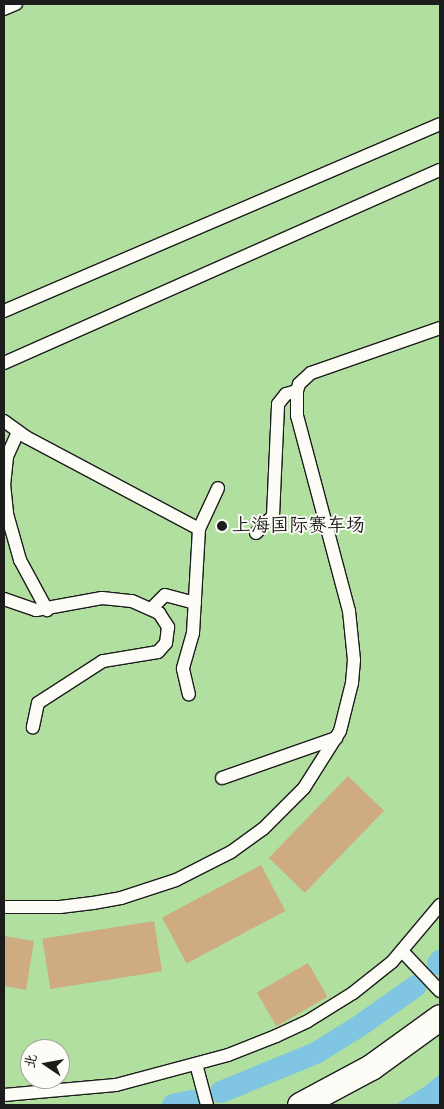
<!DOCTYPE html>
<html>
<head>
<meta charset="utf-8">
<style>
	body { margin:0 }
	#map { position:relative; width:444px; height:1109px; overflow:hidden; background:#fdfcf7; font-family:Mynerve,"LXGW WenKai TC",sans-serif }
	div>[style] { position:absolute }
	.green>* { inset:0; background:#b1df9f }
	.water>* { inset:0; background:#80c5e1 }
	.canal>* { height:22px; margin:-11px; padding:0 11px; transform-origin:11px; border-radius:11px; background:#80c5e1 }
	.building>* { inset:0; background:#ceab81; transform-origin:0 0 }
	.roads { filter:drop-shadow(1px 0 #1c1c1c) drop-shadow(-1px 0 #1c1c1c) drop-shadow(0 1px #1c1c1c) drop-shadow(0 -1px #1c1c1c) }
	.service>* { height:12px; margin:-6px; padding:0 6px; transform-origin:6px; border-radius:6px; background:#fdfcf7 }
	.minor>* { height:25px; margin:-12.5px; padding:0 12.5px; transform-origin:12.5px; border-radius:12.5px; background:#fdfcf7 }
	.dots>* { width:14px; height:14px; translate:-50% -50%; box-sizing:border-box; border:2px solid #fdfcf7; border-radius:50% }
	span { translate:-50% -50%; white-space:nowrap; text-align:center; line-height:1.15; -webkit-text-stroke:4px #fdfcf7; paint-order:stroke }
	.poi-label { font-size:19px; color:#1c1c1c }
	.left { translate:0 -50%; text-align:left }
	.frame { position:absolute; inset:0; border:5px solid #1c1c1c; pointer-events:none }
	.north { position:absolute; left:20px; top:1039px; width:50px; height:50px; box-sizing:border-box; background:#fdfcf7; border:1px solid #a3a29f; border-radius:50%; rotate:282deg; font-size:14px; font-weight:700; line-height:20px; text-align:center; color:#1c1c1c }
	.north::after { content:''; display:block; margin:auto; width:18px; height:22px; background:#1c1c1c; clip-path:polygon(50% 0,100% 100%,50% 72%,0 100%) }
</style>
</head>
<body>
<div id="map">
	<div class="green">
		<i style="clip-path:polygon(evenodd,4px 4px,440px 4px,440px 1105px,4px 1105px,4px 4px,30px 1049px,60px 1049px,60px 1079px,30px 1079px,30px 1049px)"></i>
	</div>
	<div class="water">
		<i style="clip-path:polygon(440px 1074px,440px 1105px,395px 1105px,424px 1087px)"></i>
	</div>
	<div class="canal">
		<i style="left:438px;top:964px;width:4px;rotate:-56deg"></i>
		<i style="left:221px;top:1092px;width:103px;rotate:-22.3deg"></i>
		<i style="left:316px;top:1053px;width:49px;rotate:-31.8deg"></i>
		<i style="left:358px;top:1027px;width:71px;rotate:-35.3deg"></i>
		<i style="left:173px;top:1105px;width:19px;rotate:-12deg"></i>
	</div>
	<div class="building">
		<i style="left:348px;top:776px;width:50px;height:114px;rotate:44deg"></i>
		<i style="left:261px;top:865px;width:52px;height:112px;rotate:62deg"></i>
		<i style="left:154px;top:921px;width:51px;height:113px;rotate:81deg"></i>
		<i style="clip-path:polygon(4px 936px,34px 941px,26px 990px,4px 986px)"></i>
		<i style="left:308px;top:963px;width:39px;height:59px;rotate:60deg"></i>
	</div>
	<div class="roads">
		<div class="service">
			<i style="left:4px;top:9px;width:13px;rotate:-23deg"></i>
			<i style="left:4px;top:311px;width:474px;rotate:-23.2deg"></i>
			<i style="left:4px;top:363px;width:477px;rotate:-23.9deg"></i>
			<i style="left:4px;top:421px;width:27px;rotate:36deg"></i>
			<i style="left:26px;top:437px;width:196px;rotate:28deg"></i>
			<i style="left:199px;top:529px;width:104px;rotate:93.3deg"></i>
			<i style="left:193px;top:633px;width:37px;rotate:106deg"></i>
			<i style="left:183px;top:669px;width:26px;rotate:77deg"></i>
			<i style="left:18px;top:432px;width:27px;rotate:114deg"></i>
			<i style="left:7px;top:457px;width:27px;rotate:96deg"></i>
			<i style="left:4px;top:484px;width:30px;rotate:84deg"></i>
			<i style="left:7px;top:514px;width:48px;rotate:74.2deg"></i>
			<i style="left:20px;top:560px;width:57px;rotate:61.6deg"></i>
			<i style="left:199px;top:529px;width:45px;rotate:-65.1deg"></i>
			<i style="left:256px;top:533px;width:24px;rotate:-45deg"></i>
			<i style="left:273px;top:516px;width:112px;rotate:-87.4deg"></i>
			<i style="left:278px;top:404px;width:13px;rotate:-51deg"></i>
			<i style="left:286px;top:394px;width:11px;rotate:-15deg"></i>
			<i style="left:4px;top:599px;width:34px;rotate:19deg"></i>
			<i style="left:36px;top:610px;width:67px;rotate:-10.3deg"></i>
			<i style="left:102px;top:598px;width:30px;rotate:6deg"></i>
			<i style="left:132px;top:601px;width:30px;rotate:24deg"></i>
			<i style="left:159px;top:613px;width:17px;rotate:57deg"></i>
			<i style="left:168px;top:627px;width:16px;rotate:97deg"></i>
			<i style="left:166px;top:643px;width:12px;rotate:132deg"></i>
			<i style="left:158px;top:652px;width:56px;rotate:170.7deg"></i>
			<i style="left:103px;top:661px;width:77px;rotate:147.1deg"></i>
			<i style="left:38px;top:703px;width:25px;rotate:102deg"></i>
			<i style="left:152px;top:608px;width:18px;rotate:-45deg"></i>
			<i style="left:165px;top:595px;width:31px;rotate:15deg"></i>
			<i style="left:222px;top:778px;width:121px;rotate:-19.3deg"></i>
			<i style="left:4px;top:907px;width:56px"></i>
			<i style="left:60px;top:907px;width:33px;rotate:-7deg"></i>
			<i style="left:93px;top:903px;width:28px;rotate:-10deg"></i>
			<i style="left:121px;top:898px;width:58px;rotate:-18.1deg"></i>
			<i style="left:176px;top:880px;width:62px;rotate:-27deg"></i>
			<i style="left:231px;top:852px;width:39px;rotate:-36deg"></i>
			<i style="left:263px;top:829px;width:58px;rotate:-45deg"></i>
			<i style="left:304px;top:788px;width:67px;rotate:-57.7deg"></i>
			<i style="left:340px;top:731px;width:49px;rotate:-76deg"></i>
			<i style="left:352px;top:683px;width:23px;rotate:-85deg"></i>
			<i style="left:354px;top:660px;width:49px;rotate:-95.8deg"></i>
			<i style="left:349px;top:611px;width:202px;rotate:-104.9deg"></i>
			<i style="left:297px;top:416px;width:25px;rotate:-90deg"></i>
			<i style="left:297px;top:391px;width:7px;rotate:-74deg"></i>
			<i style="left:299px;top:384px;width:16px;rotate:-43deg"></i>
			<i style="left:311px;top:373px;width:137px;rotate:-19.2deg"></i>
			<i style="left:402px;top:951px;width:55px;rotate:46.5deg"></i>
			<i style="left:196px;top:1064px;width:42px;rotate:75deg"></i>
			<i style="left:4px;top:1095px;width:112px;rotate:-5.1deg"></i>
			<i style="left:116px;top:1085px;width:116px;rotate:-15deg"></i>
			<i style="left:228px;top:1055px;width:52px;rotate:-21.6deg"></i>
			<i style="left:276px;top:1036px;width:35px;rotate:-25deg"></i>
			<i style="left:308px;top:1021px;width:53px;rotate:-31.9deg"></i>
			<i style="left:353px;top:993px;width:50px;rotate:-38.5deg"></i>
			<i style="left:392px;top:962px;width:75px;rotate:-49.9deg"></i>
		</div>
		<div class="minor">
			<i style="left:300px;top:1105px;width:81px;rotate:-28.2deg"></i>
			<i style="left:371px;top:1067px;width:85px;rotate:-35.9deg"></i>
		</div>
	</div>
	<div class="dots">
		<i style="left:222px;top:526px;background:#1c1c1c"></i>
	</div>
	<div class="poi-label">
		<span class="left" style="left:232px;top:526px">上海国际赛车场</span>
	</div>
	<div class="frame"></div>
	<div class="north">北</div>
</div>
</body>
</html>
